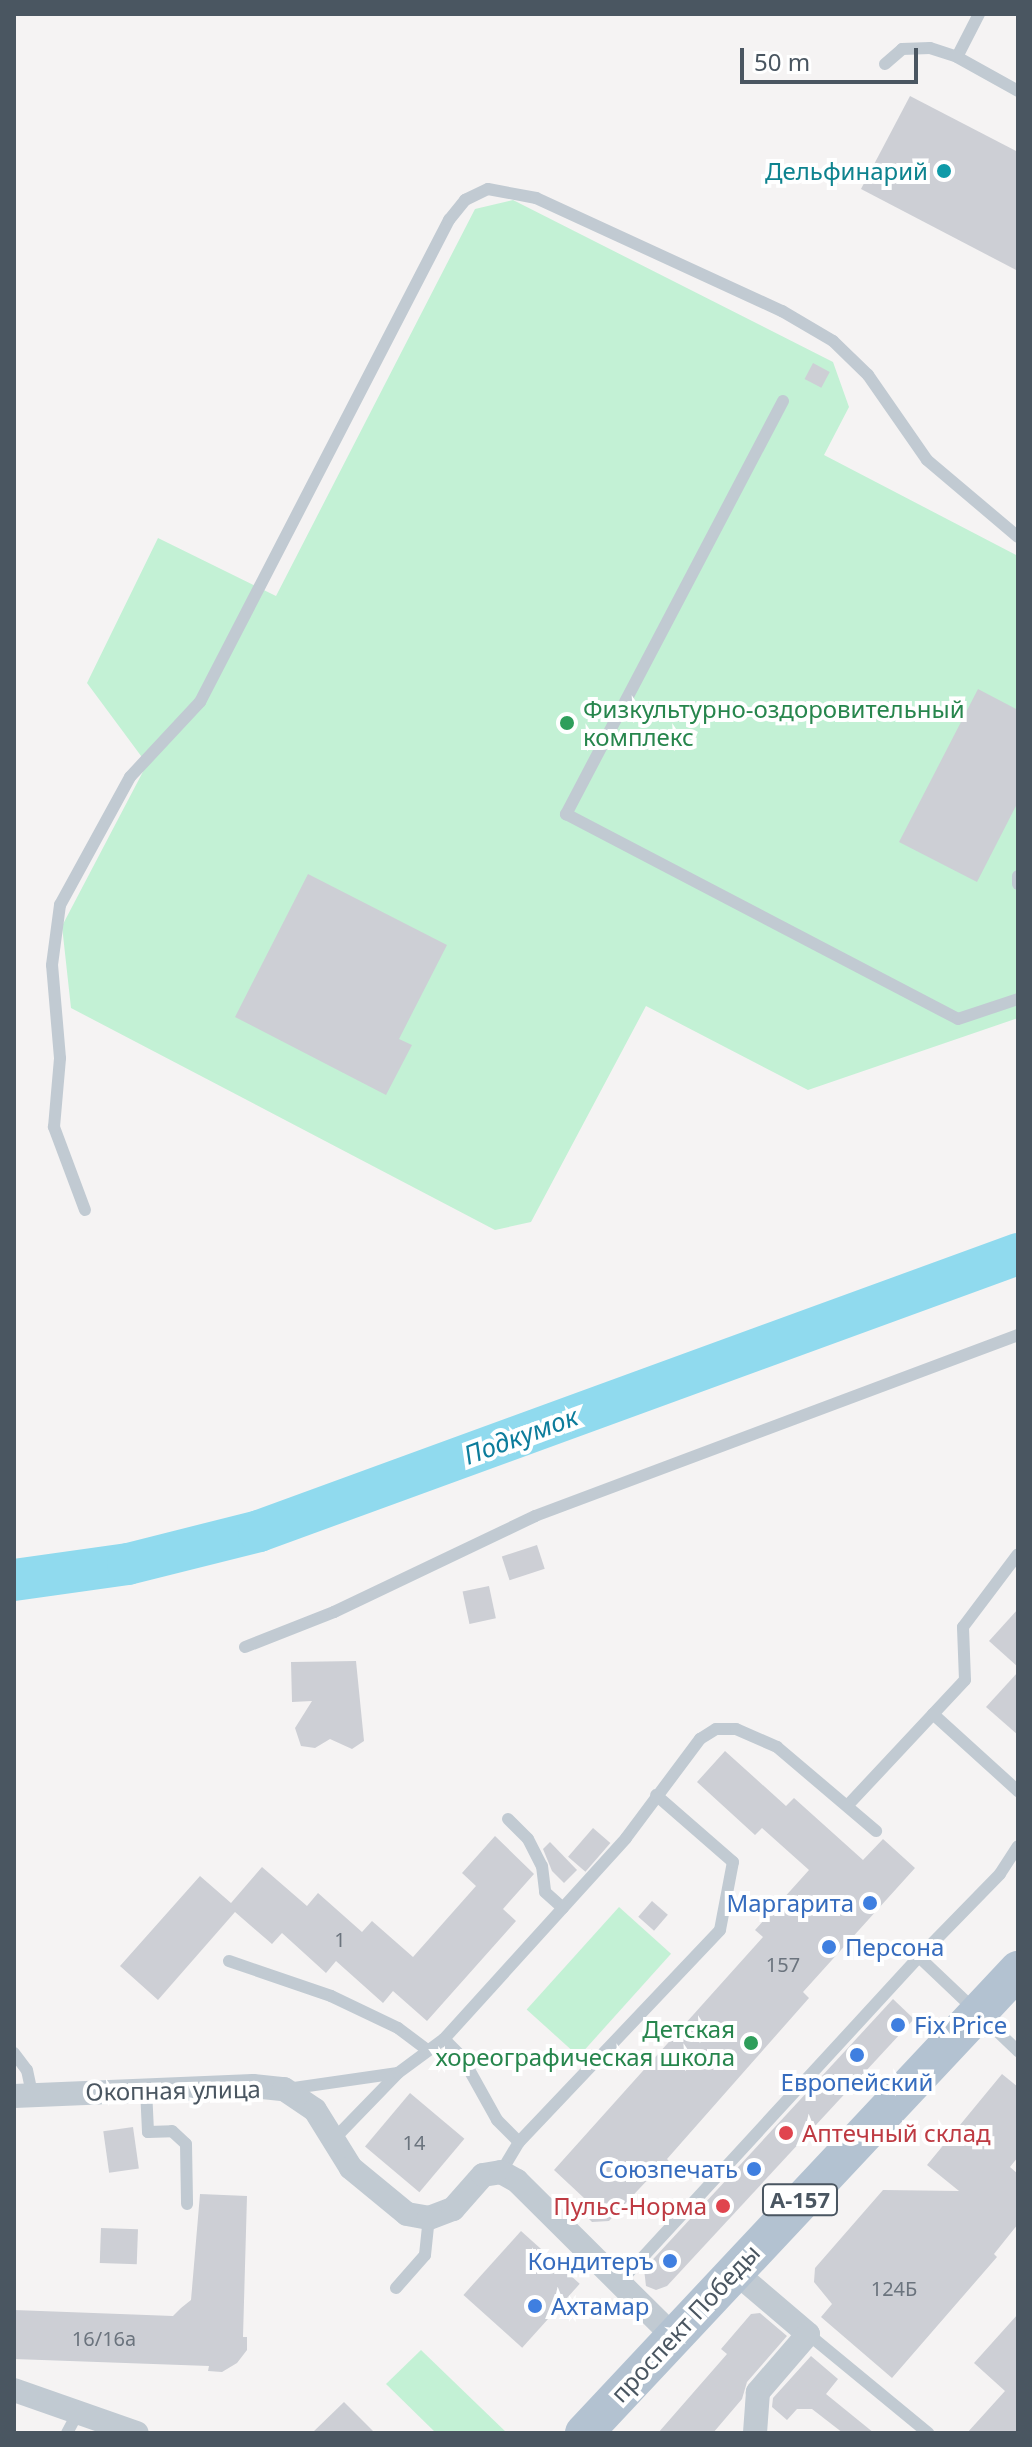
<!DOCTYPE html>
<html>
<head>
<meta charset="utf-8">
<style>
	body { margin:0 }
	#map { position:relative; width:1032px; height:2447px; overflow:hidden; background:#f5f3f3; font-family:"Noto Sans",sans-serif }
	div>[style] { position:absolute }
	.green>* { inset:0; background:#c3f1d5; transform-origin:0 0 }
	.river>* { height:42px; margin:-21px; padding:0 21px; transform-origin:21px; border-radius:21px; background:#90daee }
	.building>* { inset:0; background:#cdcfd5; transform-origin:0 0 }
	.lane>* { height:12px; margin:-6px; padding:0 6px; transform-origin:6px; border-radius:6px; background:#c1cad2 }
	.street>* { height:24px; margin:-12px; padding:0 12px; transform-origin:12px; border-radius:12px; background:#c1cad2 }
	.primary>* { height:38px; margin:-19px; padding:0 19px; transform-origin:19px; border-radius:19px; background:#b3c2d1 }
	.dots>* { width:22px; height:22px; translate:-50% -50%; box-sizing:border-box; border:4px solid #fff; border-radius:50% }
	span { translate:-50% -50%; white-space:nowrap; text-align:center; line-height:1.15; -webkit-text-stroke:8px #fff; paint-order:stroke }
	.number-label { font-size:20px; color:#6b747e }
	.number-label span { -webkit-text-stroke-width:0 }
	.shield-label span { padding:2px 6px; background:#fff; border:2px solid; border-radius:6px; -webkit-text-stroke-width:0 }
	.shield-label { font-size:22px; color:#4a5661; font-weight:700 }
	.culture-label { font-size:24px; color:#0d838f }
	.right { translate:-100% -50%; text-align:right }
	.leisure-label { font-size:24px; color:#27864d }
	.left { translate:0 -50%; text-align:left }
	.shop-label { font-size:24px; color:#366cbe }
	.street-label { font-size:24px; color:#4a5661 }
	.health-label { font-size:24px; color:#be3a42 }
	.water-label { font-size:26px; color:#0c7c9b; font-style:italic }
	.frame { position:absolute; inset:0; border:16px solid #4a5661; pointer-events:none }
	.scale { position:absolute; left:740px; top:48px; width:178px; height:36px; box-sizing:border-box; border:4px solid #4a5661; border-top:0; padding-left:10px; font-size:24px; line-height:28px; white-space:nowrap; color:#4a5661; -webkit-text-stroke:6px #fff; paint-order:stroke }
</style>
</head>
<body>
<div id="map">
	<div class="green">
		<i style="clip-path:polygon(513px 200px,833px 362px,849px 407px,824px 455px,1018px 556px,1018px 1018px,808px 1090px,646px 1006px,531px 1222px,495px 1230px,71px 1008px,62px 926px,147px 764px,87px 683px,158px 538px,276px 596px,475px 209px)"></i>
		<i style="left:619px;top:1907px;width:70px;height:138px;rotate:42deg"></i>
		<i style="clip-path:polygon(421px 2350px,507px 2433px,436px 2433px,386px 2384px)"></i>
	</div>
	<div class="river">
		<i style="left:14px;top:1580px;width:115px;rotate:-8deg"></i>
		<i style="left:128px;top:1564px;width:135px;rotate:-14.1deg"></i>
		<i style="left:259px;top:1531px;width:808px;rotate:-20.05deg"></i>
	</div>
	<div class="building">
		<i style="clip-path:polygon(910px 96px,1018px 152px,1018px 271px,861px 189px)"></i>
		<i style="left:813px;top:363px;width:19px;height:18px;rotate:28deg"></i>
		<i style="clip-path:polygon(978px 689px,1018px 710px,1018px 802px,977px 882px,899px 842px)"></i>
		<i style="clip-path:polygon(308px 874px,447px 945px,399px 1039px,412px 1045px,386px 1095px,235px 1017px)"></i>
		<i style="left:537px;top:1545px;width:25px;height:37px;rotate:72deg"></i>
		<i style="left:489px;top:1586px;width:33px;height:27px;rotate:78deg"></i>
		<i style="clip-path:polygon(1018px 1609px,1018px 1667px,989px 1641px)"></i>
		<i style="clip-path:polygon(356px 1661px,364px 1741px,352px 1749px,330px 1739px,315px 1748px,301px 1746px,295px 1728px,312px 1701px,292px 1702px,291px 1662px)"></i>
		<i style="clip-path:polygon(1018px 1672px,1018px 1735px,986px 1707px)"></i>
		<i style="clip-path:polygon(725px 1751px,786px 1806px,794px 1798px,863px 1860px,883px 1839px,915px 1868px,803px 1992px,809px 1998px,667px 2159px,674px 2167px,662px 2180px,654px 2173px,609px 2221px,592px 2222px,576px 2206px,584px 2198px,554px 2170px,763px 1937px,755px 1930px,809px 1870px,762px 1828px,755px 1835px,697px 1782px)"></i>
		<i style="left:593px;top:1828px;width:23px;height:38px;rotate:41deg"></i>
		<i style="clip-path:polygon(495px 1836px,534px 1874px,503px 1909px,516px 1921px,427px 2021px,393px 1991px,383px 2003px,336px 1961px,326px 1973px,282px 1933px,272px 1944px,235px 1912px,158px 2000px,120px 1966px,200px 1876px,231px 1903px,262px 1867px,307px 1906px,318px 1893px,362px 1932px,372px 1921px,413px 1957px,476px 1886px,462px 1873px)"></i>
		<i style="clip-path:polygon(550px 1842px,577px 1870px,564px 1883px,552px 1871px,543px 1849px)"></i>
		<i style="left:652px;top:1901px;width:21px;height:21px;rotate:41deg"></i>
		<i style="clip-path:polygon(893px 1999px,914px 2019px,667px 2286px,656px 2290px,646px 2286px,644px 2269px)"></i>
		<i style="clip-path:polygon(1002px 2074px,1018px 2087px,1018px 2157px,1010px 2167px,1018px 2174px,1018px 2224px,994px 2254px,997px 2257px,892px 2378px,821px 2317px,832px 2304px,814px 2282px,815px 2268px,883px 2190px,959px 2191px,927px 2165px)"></i>
		<i style="left:410px;top:2093px;width:71px;height:70px;rotate:40deg"></i>
		<i style="left:133px;top:2127px;width:42px;height:30px;rotate:82deg"></i>
		<i style="clip-path:polygon(200px 2194px,247px 2196px,243px 2337px,247px 2337px,247px 2350px,237px 2363px,222px 2372px,208px 2371px,209px 2366px,14px 2359px,14px 2310px,173px 2316px,181px 2308px,191px 2300px)"></i>
		<i style="left:101px;top:2228px;width:37px;height:35px;rotate:2deg"></i>
		<i style="left:521px;top:2231px;width:79px;height:86px;rotate:42deg"></i>
		<i style="clip-path:polygon(760px 2313px,787px 2336px,747px 2382px,742px 2399px,713px 2433px,658px 2433px,727px 2354px,721px 2349px,751px 2314px)"></i>
		<i style="clip-path:polygon(1018px 2314px,1018px 2433px,967px 2433px,1005px 2391px,974px 2363px)"></i>
		<i style="clip-path:polygon(811px 2356px,838px 2379px,826px 2394px,874px 2433px,843px 2433px,812px 2409px,797px 2409px,787px 2420px,772px 2407px,773px 2398px)"></i>
		<i style="clip-path:polygon(344px 2402px,375px 2433px,312px 2433px)"></i>
	</div>
	<div class="lane">
		<i style="left:979px;top:14px;width:48px;rotate:117.1deg"></i>
		<i style="left:957px;top:57px;width:70px;rotate:29.1deg"></i>
		<i style="left:885px;top:64px;width:23px;rotate:-41deg"></i>
		<i style="left:902px;top:49px;width:28px;rotate:-2deg"></i>
		<i style="left:930px;top:48px;width:28px;rotate:18deg"></i>
		<i style="left:783px;top:401px;width:467px;rotate:117.7deg"></i>
		<i style="left:566px;top:814px;width:442px;rotate:27.6deg"></i>
		<i style="left:958px;top:1019px;width:63px;rotate:-18.4deg"></i>
		<i style="left:1018px;top:876px;width:8px;rotate:90deg"></i>
		<i style="left:85px;top:1210px;width:89px;rotate:-110.5deg"></i>
		<i style="left:54px;top:1127px;width:69px;rotate:-85deg"></i>
		<i style="left:60px;top:1058px;width:93px;rotate:-94.9deg"></i>
		<i style="left:52px;top:965px;width:61px;rotate:-82.4deg"></i>
		<i style="left:60px;top:905px;width:146px;rotate:-61.3deg"></i>
		<i style="left:130px;top:777px;width:103px;rotate:-47deg"></i>
		<i style="left:200px;top:702px;width:543px;rotate:-62.68deg"></i>
		<i style="left:449px;top:220px;width:26px;rotate:-51deg"></i>
		<i style="left:465px;top:200px;width:25px;rotate:-26deg"></i>
		<i style="left:488px;top:189px;width:49px;rotate:10.6deg"></i>
		<i style="left:536px;top:198px;width:271px;rotate:24.7deg"></i>
		<i style="left:782px;top:311px;width:59px;rotate:30.5deg"></i>
		<i style="left:833px;top:341px;width:49px;rotate:44.2deg"></i>
		<i style="left:868px;top:375px;width:103px;rotate:55.2deg"></i>
		<i style="left:927px;top:460px;width:119px;rotate:40.2deg"></i>
		<i style="left:245px;top:1647px;width:96px;rotate:-21.5deg"></i>
		<i style="left:334px;top:1612px;width:223px;rotate:-25.5deg"></i>
		<i style="left:535px;top:1516px;width:516px;rotate:-20.54deg"></i>
		<i style="left:933px;top:1714px;width:115px;rotate:42.2deg"></i>
		<i style="left:848px;top:1805px;width:171px;rotate:-46.9deg"></i>
		<i style="left:965px;top:1680px;width:53px;rotate:-92.2deg"></i>
		<i style="left:963px;top:1627px;width:91px;rotate:-53deg"></i>
		<i style="left:508px;top:1819px;width:28px;rotate:45deg"></i>
		<i style="left:528px;top:1839px;width:30px;rotate:63deg"></i>
		<i style="left:542px;top:1866px;width:26px;rotate:83deg"></i>
		<i style="left:545px;top:1892px;width:24px;rotate:42deg"></i>
		<i style="left:1018px;top:1846px;width:33px;rotate:123deg"></i>
		<i style="left:1000px;top:1874px;width:116px;rotate:134.3deg"></i>
		<i style="left:919px;top:1957px;width:137px;rotate:43.5deg"></i>
		<i style="left:229px;top:1961px;width:108px;rotate:18.9deg"></i>
		<i style="left:331px;top:1996px;width:74px;rotate:25.5deg"></i>
		<i style="left:398px;top:2028px;width:35px;rotate:37deg"></i>
		<i style="left:444px;top:2039px;width:25px;rotate:45deg"></i>
		<i style="left:462px;top:2057px;width:72px;rotate:60.9deg"></i>
		<i style="left:497px;top:2120px;width:31px;rotate:45deg"></i>
		<i style="left:14px;top:2053px;width:21px;rotate:53deg"></i>
		<i style="left:27px;top:2070px;width:24px;rotate:78deg"></i>
		<i style="left:146px;top:2089px;width:43px;rotate:87.3deg"></i>
		<i style="left:148px;top:2132px;width:24px;rotate:-2deg"></i>
		<i style="left:172px;top:2131px;width:19px;rotate:43deg"></i>
		<i style="left:186px;top:2144px;width:60px;rotate:89deg"></i>
		<i style="left:287px;top:2089px;width:112px;rotate:-8.2deg"></i>
		<i style="left:336px;top:2137px;width:89px;rotate:-45.9deg"></i>
		<i style="left:398px;top:2073px;width:57px;rotate:-36.5deg"></i>
		<i style="left:444px;top:2039px;width:271px;rotate:-47.8deg"></i>
		<i style="left:626px;top:1838px;width:124px;rotate:-53.2deg"></i>
		<i style="left:700px;top:1739px;width:19px;rotate:-32deg"></i>
		<i style="left:716px;top:1729px;width:20px"></i>
		<i style="left:736px;top:1729px;width:45px;rotate:23.7deg"></i>
		<i style="left:777px;top:1747px;width:130px;rotate:40.3deg"></i>
		<i style="left:501px;top:2172px;width:35px;rotate:-59deg"></i>
		<i style="left:519px;top:2142px;width:292px;rotate:-46.5deg"></i>
		<i style="left:720px;top:1930px;width:69px;rotate:-79.2deg"></i>
		<i style="left:733px;top:1862px;width:102px;rotate:-139deg"></i>
		<i style="left:619px;top:2283px;width:443px;rotate:-47.4deg"></i>
		<i style="left:396px;top:2288px;width:44px;rotate:-48.7deg"></i>
		<i style="left:425px;top:2255px;width:37px;rotate:-84deg"></i>
		<i style="left:808px;top:2334px;width:156px;rotate:39.5deg"></i>
		<i style="left:67px;top:2433px;width:24px;rotate:-62deg"></i>
	</div>
	<div class="street">
		<i style="left:14px;top:2096px;width:239px;rotate:-2.4deg"></i>
		<i style="left:253px;top:2086px;width:31px;rotate:6deg"></i>
		<i style="left:284px;top:2089px;width:37px;rotate:34deg"></i>
		<i style="left:315px;top:2110px;width:68px;rotate:58.2deg"></i>
		<i style="left:351px;top:2168px;width:72px;rotate:39.4deg"></i>
		<i style="left:407px;top:2214px;width:22px;rotate:10deg"></i>
		<i style="left:429px;top:2218px;width:26px;rotate:-21deg"></i>
		<i style="left:453px;top:2209px;width:45px;rotate:-48.6deg"></i>
		<i style="left:483px;top:2175px;width:18px;rotate:-9deg"></i>
		<i style="left:501px;top:2172px;width:18px;rotate:29deg"></i>
		<i style="left:517px;top:2181px;width:218px;rotate:44.8deg"></i>
		<i style="left:734px;top:2271px;width:97px;rotate:40.4deg"></i>
		<i style="left:808px;top:2334px;width:77px;rotate:130.8deg"></i>
		<i style="left:758px;top:2392px;width:41px;rotate:94.2deg"></i>
		<i style="left:14px;top:2390px;width:130px;rotate:19.3deg"></i>
	</div>
	<div class="primary">
		<i style="left:584px;top:2433px;width:635px;rotate:-46.85deg"></i>
	</div>
	<div class="dots">
		<i style="left:944px;top:171px;background:#0f9aa8"></i>
		<i style="left:567px;top:723px;background:#2e9e5b"></i>
		<i style="left:870px;top:1903px;background:#3f7fe0"></i>
		<i style="left:829px;top:1947px;background:#3f7fe0"></i>
		<i style="left:898px;top:2025px;background:#3f7fe0"></i>
		<i style="left:751px;top:2043px;background:#2e9e5b"></i>
		<i style="left:857px;top:2055px;background:#3f7fe0"></i>
		<i style="left:786px;top:2133px;background:#e0444e"></i>
		<i style="left:754px;top:2169px;background:#3f7fe0"></i>
		<i style="left:723px;top:2206px;background:#e0444e"></i>
		<i style="left:670px;top:2261px;background:#3f7fe0"></i>
		<i style="left:535px;top:2306px;background:#3f7fe0"></i>
	</div>
	<div class="number-label">
		<span style="left:340px;top:1939px">1</span>
		<span style="left:783px;top:1964px">157</span>
		<span style="left:414px;top:2142px">14</span>
		<span style="left:894px;top:2288px">124Б</span>
		<span style="left:104px;top:2338px">16/16а</span>
	</div>
	<div class="shield-label">
		<span style="left:800px;top:2200px">А-157</span>
	</div>
	<div class="culture-label">
		<span class="right" style="left:928px;top:171px">Дельфинарий</span>
	</div>
	<div class="leisure-label">
		<span class="left" style="left:583px;top:723px">Физкультурно-оздоровительный<br>комплекс</span>
		<span class="right" style="left:735px;top:2043px">Детская<br>хореографическая школа</span>
	</div>
	<div class="shop-label">
		<span class="right" style="left:854px;top:1903px">Маргарита</span>
		<span class="left" style="left:845px;top:1947px">Персона</span>
		<span class="left" style="left:914px;top:2025px">Fix Price</span>
		<span style="left:857px;top:2082px">Европейский</span>
		<span class="right" style="left:738px;top:2169px">Союзпечать</span>
		<span class="right" style="left:654px;top:2261px">Кондитеръ</span>
		<span class="left" style="left:551px;top:2306px">Ахтамар</span>
	</div>
	<div class="street-label">
		<span style="left:173px;top:2090px;rotate:-1deg">Окопная улица</span>
		<span style="left:685px;top:2323px;rotate:-47deg">проспект Победы</span>
	</div>
	<div class="health-label">
		<span class="left" style="left:802px;top:2133px">Аптечный склад</span>
		<span class="right" style="left:707px;top:2206px">Пульс-Норма</span>
	</div>
	<div class="water-label">
		<span style="left:521px;top:1436px;rotate:-20deg">Подкумок</span>
	</div>
	<div class="frame"></div>
	<div class="scale">50 m</div>
</div>
</body>
</html>
